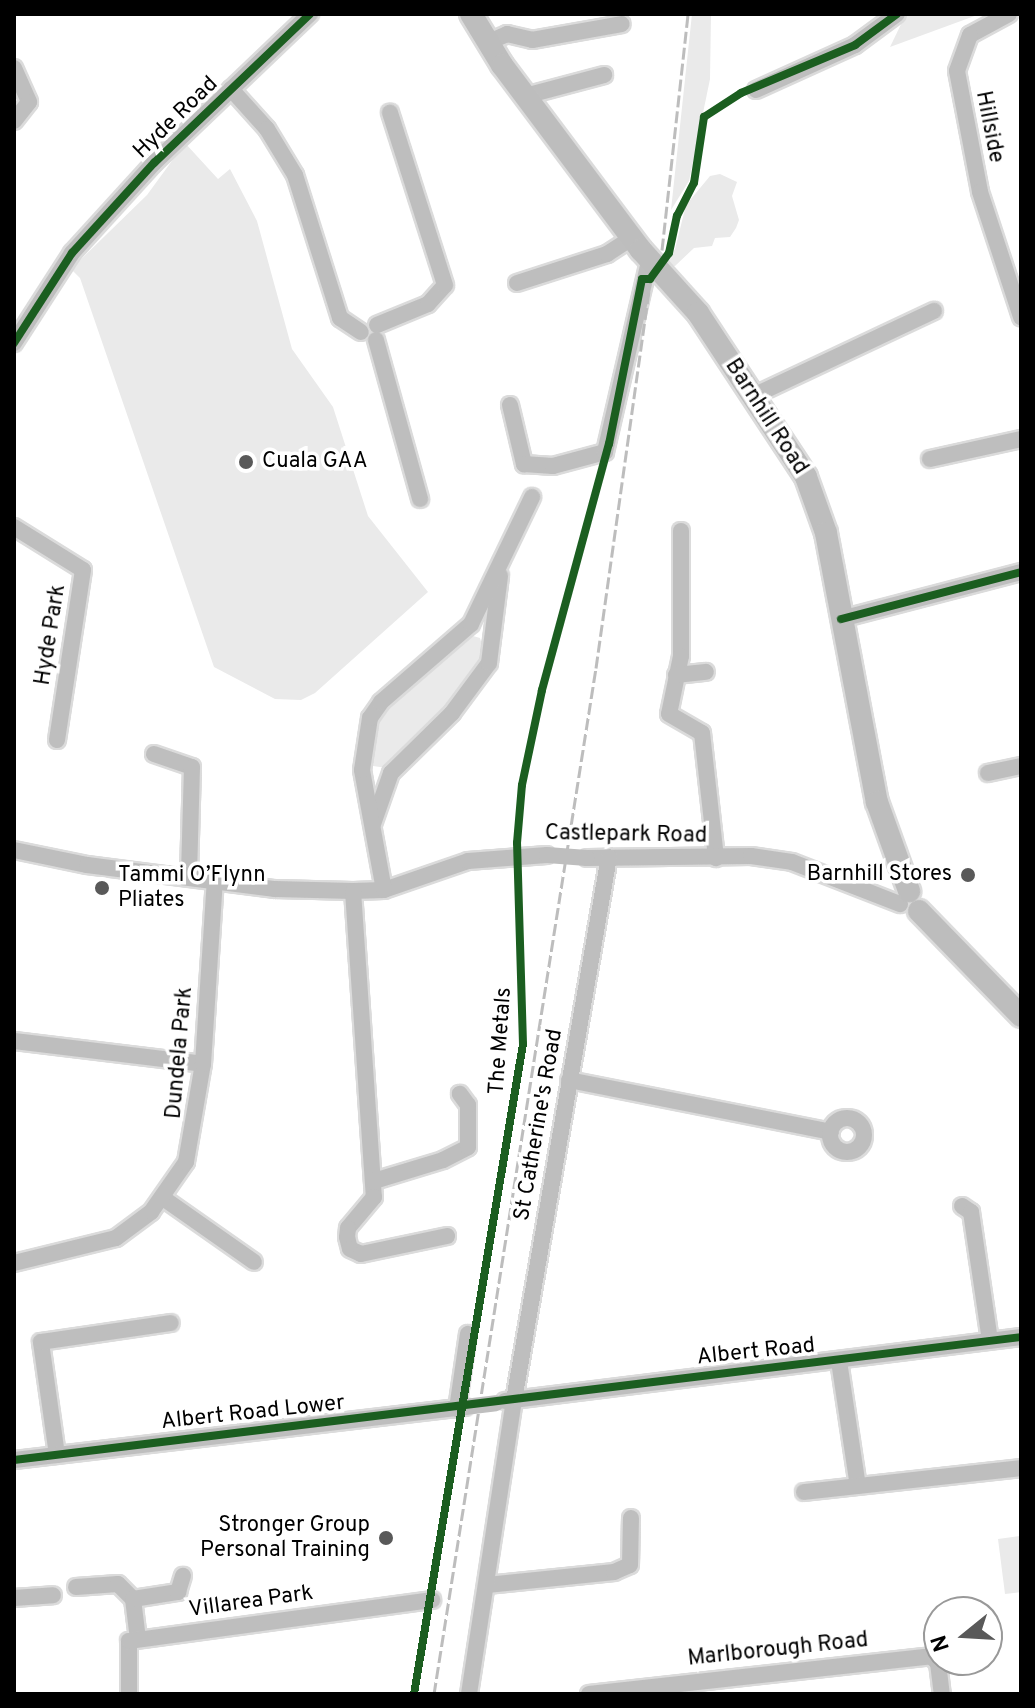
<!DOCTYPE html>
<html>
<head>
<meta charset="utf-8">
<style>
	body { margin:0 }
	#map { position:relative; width:1035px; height:1708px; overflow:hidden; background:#fff; font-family:Overpass,sans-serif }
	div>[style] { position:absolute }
	.green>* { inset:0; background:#eaeaea }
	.roads { filter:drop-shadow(2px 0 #dbdbdb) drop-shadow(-2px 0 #dbdbdb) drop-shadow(0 2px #dbdbdb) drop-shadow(0 -2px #dbdbdb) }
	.minor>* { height:16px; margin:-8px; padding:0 8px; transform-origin:8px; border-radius:8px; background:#bebebe }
	.minor>.ring { margin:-8px; padding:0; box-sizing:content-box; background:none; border:16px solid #bebebe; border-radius:50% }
	.major>* { height:22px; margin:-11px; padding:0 11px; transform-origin:11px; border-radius:11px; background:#bdbdbd }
	.rail>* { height:3px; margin-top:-1.5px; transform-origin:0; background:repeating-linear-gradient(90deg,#bdbdbd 0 12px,transparent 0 16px) }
	.minor-bridge>* { height:16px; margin:-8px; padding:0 8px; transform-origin:8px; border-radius:8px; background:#bebebe }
	.cycleway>* { height:8px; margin:-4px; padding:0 4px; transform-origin:4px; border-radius:4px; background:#1b5e20 }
	.dots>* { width:22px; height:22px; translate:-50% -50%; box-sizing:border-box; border:4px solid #fff; border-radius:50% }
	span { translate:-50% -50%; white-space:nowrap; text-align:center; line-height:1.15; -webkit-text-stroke:7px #fff; paint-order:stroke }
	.street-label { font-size:22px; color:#000 }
	.poi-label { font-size:22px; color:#000 }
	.left { translate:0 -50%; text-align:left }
	.right { translate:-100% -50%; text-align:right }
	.frame { position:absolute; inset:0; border:16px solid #000; pointer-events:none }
	.north { position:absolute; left:923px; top:1596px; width:80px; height:80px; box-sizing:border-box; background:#fff; border:2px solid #999; border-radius:50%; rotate:252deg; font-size:22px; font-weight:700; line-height:32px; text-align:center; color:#000 }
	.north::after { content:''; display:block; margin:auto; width:28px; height:36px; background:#595959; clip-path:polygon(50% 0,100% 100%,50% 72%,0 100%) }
</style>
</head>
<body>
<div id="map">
	<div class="green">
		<i style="clip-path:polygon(692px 14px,711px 14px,710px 79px,689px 181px,671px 210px)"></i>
		<i style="clip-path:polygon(906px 14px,980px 14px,890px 47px)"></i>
		<i style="clip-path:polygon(185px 143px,218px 179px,230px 169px,257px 221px,292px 349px,333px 407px,368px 516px,428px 592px,315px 693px,301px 700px,275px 699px,214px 667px,80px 278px,71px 269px,147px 195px)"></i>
		<i style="clip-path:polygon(720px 174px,737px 182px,732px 196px,739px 220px,736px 228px,730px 237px,715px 238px,712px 246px,694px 248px,675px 266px,665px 265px,675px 249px,686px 205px,710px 176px)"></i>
		<i style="clip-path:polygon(466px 634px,480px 638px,484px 653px,461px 693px,387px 768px,373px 766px,368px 761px,377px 714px)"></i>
		<i style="clip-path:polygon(1020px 1536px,1021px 1592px,1005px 1594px,998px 1539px)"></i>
	</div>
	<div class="roads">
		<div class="minor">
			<i style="left:1009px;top:14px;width:44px;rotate:151.7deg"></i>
			<i style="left:970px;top:35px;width:38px;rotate:110deg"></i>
			<i style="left:957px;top:71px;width:123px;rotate:79.2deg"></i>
			<i style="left:980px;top:192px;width:132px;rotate:71.8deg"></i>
			<i style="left:486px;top:43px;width:23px;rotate:-23deg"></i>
			<i style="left:507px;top:34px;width:26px;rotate:13deg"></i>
			<i style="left:532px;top:40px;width:91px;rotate:-10.1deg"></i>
			<i style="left:14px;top:68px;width:37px;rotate:66deg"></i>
			<i style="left:29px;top:102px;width:24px;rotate:128deg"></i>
			<i style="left:231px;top:89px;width:54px;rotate:48deg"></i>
			<i style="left:267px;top:129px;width:54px;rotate:58.7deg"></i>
			<i style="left:295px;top:175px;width:150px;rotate:72.5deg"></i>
			<i style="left:340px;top:318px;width:25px;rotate:34deg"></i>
			<i style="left:756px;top:90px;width:109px;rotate:-24.4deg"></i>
			<i style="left:855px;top:45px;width:52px;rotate:-36.4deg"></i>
			<i style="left:525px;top:96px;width:82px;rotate:-14.9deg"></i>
			<i style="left:517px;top:283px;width:95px;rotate:-17.9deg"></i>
			<i style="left:607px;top:254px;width:31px;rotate:-33deg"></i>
			<i style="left:377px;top:325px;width:55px;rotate:-22.4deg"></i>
			<i style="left:428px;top:304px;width:25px;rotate:-48deg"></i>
			<i style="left:445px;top:285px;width:181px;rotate:-107.7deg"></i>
			<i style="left:376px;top:340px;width:165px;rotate:74.5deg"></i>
			<i style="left:14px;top:343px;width:107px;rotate:-57.2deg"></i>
			<i style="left:72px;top:253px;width:122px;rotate:-47.7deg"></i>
			<i style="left:154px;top:163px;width:216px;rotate:-43.7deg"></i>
			<i style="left:753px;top:396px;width:200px;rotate:-25.2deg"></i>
			<i style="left:510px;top:405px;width:61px;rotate:76.7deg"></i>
			<i style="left:524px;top:464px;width:29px;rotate:4deg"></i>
			<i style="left:553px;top:466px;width:54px;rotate:-15.1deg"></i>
			<i style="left:605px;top:452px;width:196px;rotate:-77deg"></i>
			<i style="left:930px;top:459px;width:93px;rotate:-12.4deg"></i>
			<i style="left:14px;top:527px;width:81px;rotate:31.9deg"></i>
			<i style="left:83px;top:570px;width:172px;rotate:98.7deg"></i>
			<i style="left:681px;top:531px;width:125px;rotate:90deg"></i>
			<i style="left:681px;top:656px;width:59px;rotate:101.7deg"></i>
			<i style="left:669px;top:714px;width:38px;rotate:30deg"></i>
			<i style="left:702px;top:733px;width:126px;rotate:83.6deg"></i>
			<i style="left:841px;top:619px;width:186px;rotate:-14.6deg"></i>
			<i style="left:676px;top:675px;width:30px;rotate:-6deg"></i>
			<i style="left:154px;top:754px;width:40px;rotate:18.9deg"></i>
			<i style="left:192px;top:767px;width:110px;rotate:91.6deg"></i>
			<i style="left:988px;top:773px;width:34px;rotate:-12deg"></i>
			<i style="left:373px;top:824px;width:54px;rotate:-70.6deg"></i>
			<i style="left:391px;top:773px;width:86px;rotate:-44.5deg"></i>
			<i style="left:452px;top:713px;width:62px;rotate:-53.5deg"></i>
			<i style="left:489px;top:663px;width:88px;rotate:-82.8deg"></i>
			<i style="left:14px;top:850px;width:75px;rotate:11.6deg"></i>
			<i style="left:87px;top:865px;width:190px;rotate:7.3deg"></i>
			<i style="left:275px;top:889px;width:78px;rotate:1.5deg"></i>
			<i style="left:353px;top:891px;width:31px;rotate:-2deg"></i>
			<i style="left:384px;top:890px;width:89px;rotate:-19deg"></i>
			<i style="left:468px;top:861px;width:79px;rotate:-4.3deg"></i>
			<i style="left:587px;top:858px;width:164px;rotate:-0.7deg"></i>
			<i style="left:751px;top:856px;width:41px;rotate:8.3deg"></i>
			<i style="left:792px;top:862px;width:116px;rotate:21.3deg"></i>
			<i style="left:384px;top:890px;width:122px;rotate:-100.4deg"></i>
			<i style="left:362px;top:770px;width:53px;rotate:-81.3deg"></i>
			<i style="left:370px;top:718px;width:19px;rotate:-55deg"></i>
			<i style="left:381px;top:702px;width:119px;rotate:-40.9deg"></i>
			<i style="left:471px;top:624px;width:141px;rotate:-64.3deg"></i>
			<i style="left:353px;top:891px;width:307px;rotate:86.1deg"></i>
			<i style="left:374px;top:1197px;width:40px;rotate:130deg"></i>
			<i style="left:348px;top:1228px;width:9px;rotate:96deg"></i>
			<i style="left:347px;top:1237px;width:12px;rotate:76deg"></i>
			<i style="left:350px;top:1249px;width:12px;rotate:24deg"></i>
			<i style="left:361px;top:1254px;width:88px;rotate:-11.8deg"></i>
			<i style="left:14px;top:1041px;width:190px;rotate:6.9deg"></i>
			<i style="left:569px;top:1080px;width:267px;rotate:11.2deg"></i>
			<i class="ring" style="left:830px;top:1118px;width:18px;height:18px"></i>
			<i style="left:374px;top:1181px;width:72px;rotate:-16.9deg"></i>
			<i style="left:443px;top:1160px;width:28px;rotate:-27deg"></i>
			<i style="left:468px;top:1147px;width:42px;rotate:-90deg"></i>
			<i style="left:468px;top:1105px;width:14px;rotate:-126deg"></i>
			<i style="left:163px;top:1198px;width:111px;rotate:35.1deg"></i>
			<i style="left:962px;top:1206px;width:11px;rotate:34deg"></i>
			<i style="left:971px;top:1212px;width:129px;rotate:81.6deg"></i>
			<i style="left:14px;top:1263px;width:105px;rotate:-13.8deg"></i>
			<i style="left:116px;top:1238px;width:44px;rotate:-36.6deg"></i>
			<i style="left:151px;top:1212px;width:61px;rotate:-55deg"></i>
			<i style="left:186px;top:1162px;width:99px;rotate:-80.2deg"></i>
			<i style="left:203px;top:1064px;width:184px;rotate:-86.3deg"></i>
			<i style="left:839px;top:1361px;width:126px;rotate:81.4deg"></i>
			<i style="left:505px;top:1401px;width:520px;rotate:-7.07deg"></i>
			<i style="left:457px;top:1409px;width:76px;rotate:-81.7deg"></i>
			<i style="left:57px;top:1455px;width:114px;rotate:-98.1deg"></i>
			<i style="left:41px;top:1342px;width:131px;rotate:-8.3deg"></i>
			<i style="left:14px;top:1460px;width:454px;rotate:-6.7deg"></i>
			<i style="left:804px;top:1492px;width:218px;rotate:-6.3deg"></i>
			<i style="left:487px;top:1585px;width:128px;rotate:-5.8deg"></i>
			<i style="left:614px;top:1572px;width:17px;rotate:-24deg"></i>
			<i style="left:630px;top:1565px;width:47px;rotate:-88.8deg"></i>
			<i style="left:76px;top:1587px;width:42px;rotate:-4.1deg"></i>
			<i style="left:118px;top:1584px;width:21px;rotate:45deg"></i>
			<i style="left:133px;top:1599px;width:40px;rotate:82.9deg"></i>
			<i style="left:14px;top:1598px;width:39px;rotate:-4deg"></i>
			<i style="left:133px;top:1599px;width:46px;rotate:-8.8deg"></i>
			<i style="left:178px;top:1592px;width:17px;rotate:-73deg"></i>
			<i style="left:129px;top:1694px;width:53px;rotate:-90deg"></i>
			<i style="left:129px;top:1641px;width:306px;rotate:-7.7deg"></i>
			<i style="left:469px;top:1694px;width:297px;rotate:-81.3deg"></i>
			<i style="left:514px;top:1400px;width:551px;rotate:-80.08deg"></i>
			<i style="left:589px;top:1694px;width:344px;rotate:-6.3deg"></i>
			<i style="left:931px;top:1656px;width:10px;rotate:45deg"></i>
			<i style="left:938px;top:1663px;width:31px;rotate:83deg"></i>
		</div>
		<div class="major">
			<i style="left:471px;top:14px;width:60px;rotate:58.7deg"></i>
			<i style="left:502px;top:65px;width:231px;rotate:53.1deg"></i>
			<i style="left:641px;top:250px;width:85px;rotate:47.9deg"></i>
			<i style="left:698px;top:313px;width:196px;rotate:56.6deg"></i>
			<i style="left:806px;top:477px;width:59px;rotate:70.3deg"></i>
			<i style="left:826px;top:533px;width:274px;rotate:79.3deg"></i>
			<i style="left:877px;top:802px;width:95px;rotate:70.2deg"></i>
			<i style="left:919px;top:911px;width:146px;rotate:45.8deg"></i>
		</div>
	</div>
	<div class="rail">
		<i style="left:662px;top:250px;width:237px;rotate:-83.7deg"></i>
		<i style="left:434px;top:1694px;width:1039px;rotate:-81.03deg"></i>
		<i style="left:596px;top:668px;width:389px;rotate:-82deg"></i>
	</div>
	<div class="minor-bridge">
		<i style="left:547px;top:855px;width:40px;rotate:4.3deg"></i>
		<i style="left:465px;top:1407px;width:31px;rotate:-7deg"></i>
	</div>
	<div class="cycleway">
		<i style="left:14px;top:343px;width:107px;rotate:-57.2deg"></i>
		<i style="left:72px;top:253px;width:122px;rotate:-47.7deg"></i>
		<i style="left:154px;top:163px;width:216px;rotate:-43.7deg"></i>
		<i style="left:841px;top:619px;width:186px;rotate:-14.6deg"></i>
		<i style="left:14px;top:1460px;width:1014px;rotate:-6.96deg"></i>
		<i style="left:414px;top:1694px;width:659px;rotate:-80.48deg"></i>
		<i style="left:523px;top:1044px;width:201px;rotate:-91.7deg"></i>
		<i style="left:517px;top:843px;width:58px;rotate:-85.1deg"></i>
		<i style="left:522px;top:785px;width:97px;rotate:-78.1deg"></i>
		<i style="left:542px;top:690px;width:255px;rotate:-74.8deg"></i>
		<i style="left:609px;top:444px;width:168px;rotate:-78.7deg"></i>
		<i style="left:642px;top:279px;width:8px"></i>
		<i style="left:650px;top:279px;width:32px;rotate:-54deg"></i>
		<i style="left:669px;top:253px;width:38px;rotate:-78deg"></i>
		<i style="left:677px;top:216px;width:37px;rotate:-63deg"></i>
		<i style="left:694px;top:183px;width:67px;rotate:-81.4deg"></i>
		<i style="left:704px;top:117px;width:44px;rotate:-33deg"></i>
		<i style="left:741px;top:93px;width:124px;rotate:-22.8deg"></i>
		<i style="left:855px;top:45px;width:52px;rotate:-36.4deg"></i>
	</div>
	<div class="dots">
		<i style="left:246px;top:462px;background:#595959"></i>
		<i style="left:968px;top:875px;background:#595959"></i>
		<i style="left:102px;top:888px;background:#595959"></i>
		<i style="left:386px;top:1538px;background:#595959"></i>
	</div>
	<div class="street-label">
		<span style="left:176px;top:118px;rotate:-44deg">Hyde Road</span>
		<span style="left:989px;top:127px;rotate:79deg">Hillside</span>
		<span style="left:766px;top:417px;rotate:57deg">Barnhill Road</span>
		<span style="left:51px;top:635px;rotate:-81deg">Hyde Park</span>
		<span style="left:626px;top:835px;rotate:1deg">Castlepark Road</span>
		<span style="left:501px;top:1041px;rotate:-86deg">The Metals</span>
		<span style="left:180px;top:1053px;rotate:-85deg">Dundela Park</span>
		<span style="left:539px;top:1125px;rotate:-80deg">St Catherine's Road</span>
		<span style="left:756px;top:1352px;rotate:-6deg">Albert Road</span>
		<span style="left:253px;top:1413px;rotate:-6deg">Albert Road Lower</span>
		<span style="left:251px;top:1602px;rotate:-8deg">Villarea Park</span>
		<span style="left:778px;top:1650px;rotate:-6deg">Marlborough Road</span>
	</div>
	<div class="poi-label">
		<span class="left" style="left:262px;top:462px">Cuala GAA</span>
		<span class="left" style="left:118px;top:888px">Tammi O’Flynn<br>Pliates</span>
		<span class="right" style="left:952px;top:875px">Barnhill Stores</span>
		<span class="right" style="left:370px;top:1538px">Stronger Group<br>Personal Training</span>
	</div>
	<div class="frame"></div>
	<div class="north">N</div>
</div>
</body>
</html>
